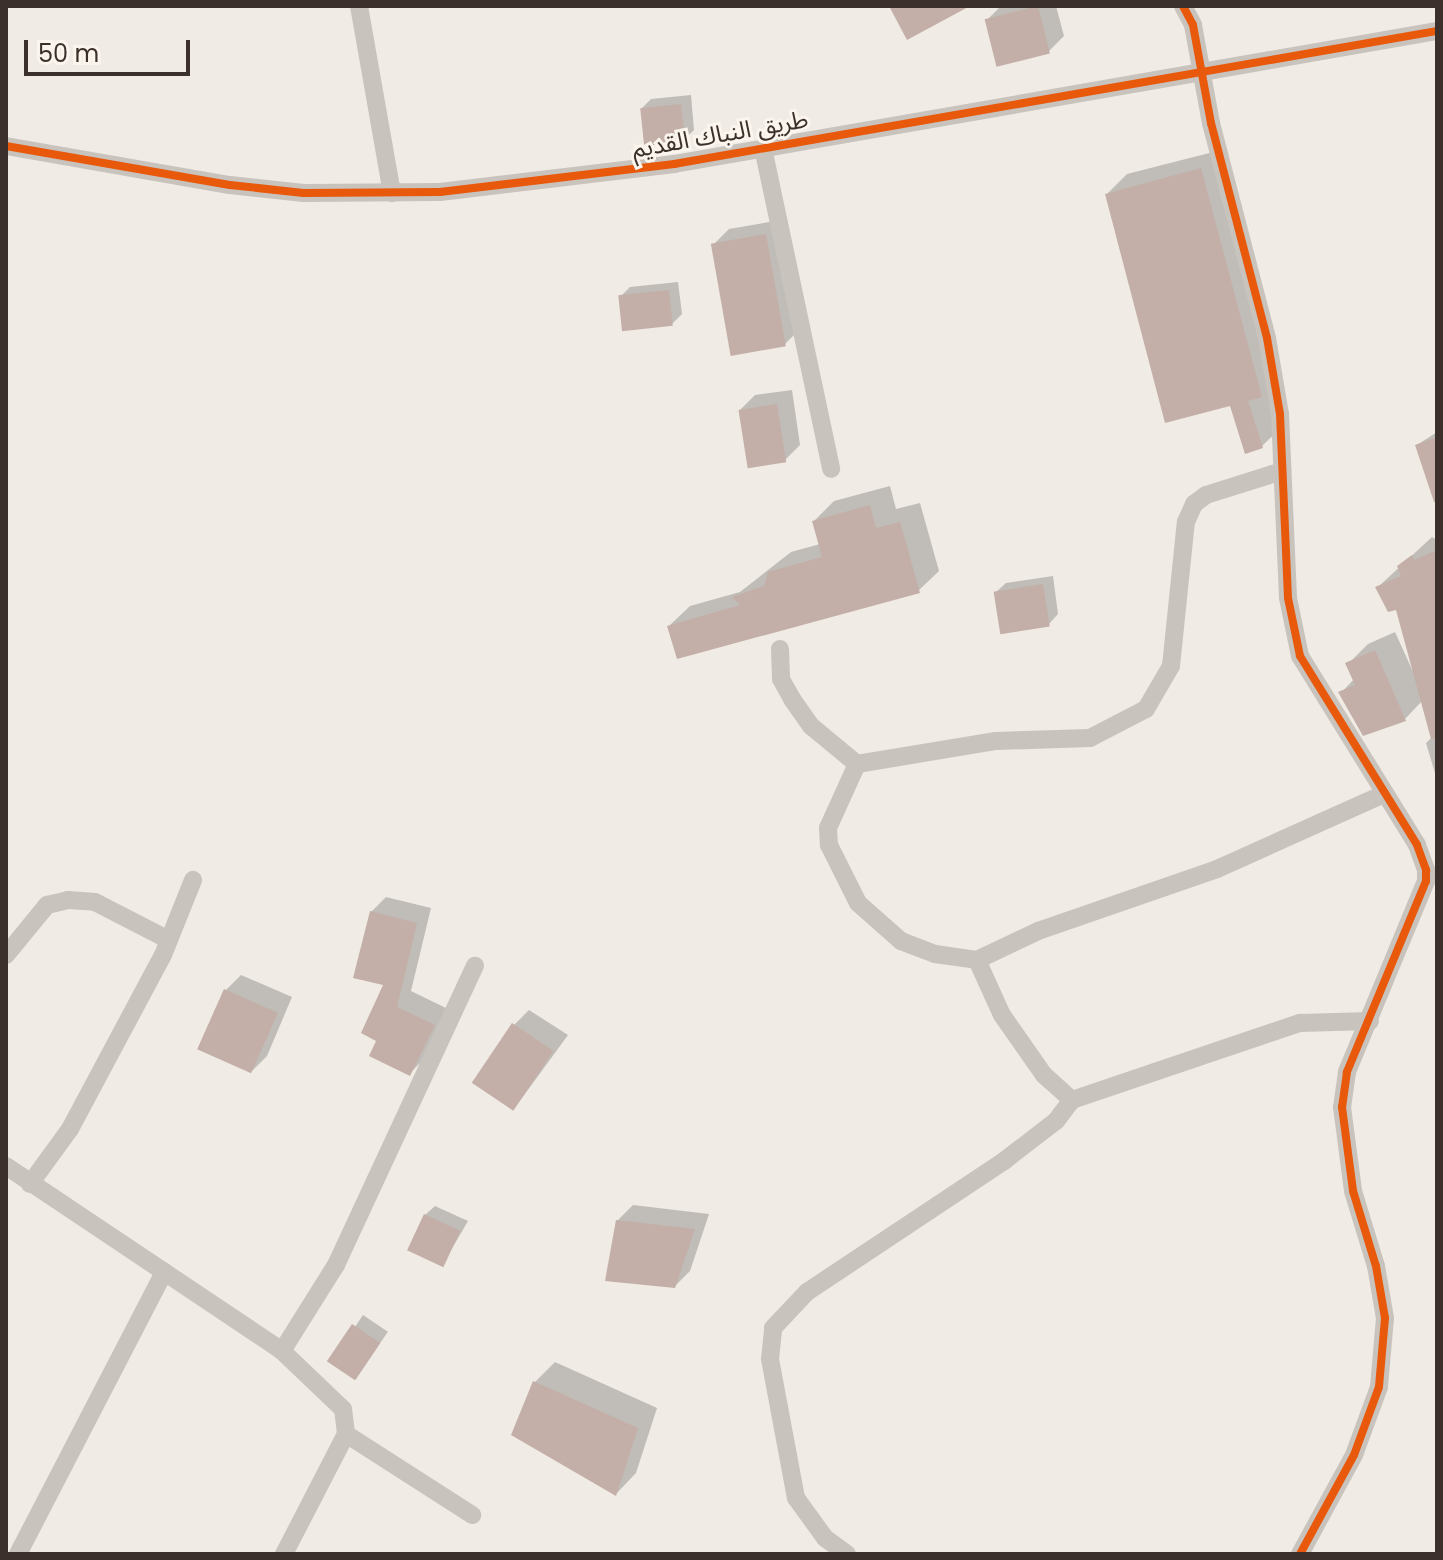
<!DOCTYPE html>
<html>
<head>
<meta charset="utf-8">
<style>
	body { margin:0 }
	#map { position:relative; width:1443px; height:1560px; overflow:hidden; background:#f0ebe5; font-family:Poppins,"Noto Sans Arabic",sans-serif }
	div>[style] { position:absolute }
	.shadow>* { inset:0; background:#0003; transform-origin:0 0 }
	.building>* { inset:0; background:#c3afa7; transform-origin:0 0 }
	.street>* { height:18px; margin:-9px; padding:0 9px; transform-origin:9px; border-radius:9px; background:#c9c3be }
	.cycleway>* { height:8px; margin:-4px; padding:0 4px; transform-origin:4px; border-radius:4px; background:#e8590c }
	span { translate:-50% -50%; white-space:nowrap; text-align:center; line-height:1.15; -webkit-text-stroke:6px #fbf5ee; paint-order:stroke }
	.street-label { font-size:24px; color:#3b302b }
	.frame { position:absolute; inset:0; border:8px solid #3b302b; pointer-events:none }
	.scale { position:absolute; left:24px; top:40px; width:166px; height:36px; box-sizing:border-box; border:4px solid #3b302b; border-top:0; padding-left:10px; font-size:24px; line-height:28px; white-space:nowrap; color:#3b302b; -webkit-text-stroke:6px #fbf5ee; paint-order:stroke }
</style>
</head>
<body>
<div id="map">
	<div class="shadow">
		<i style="clip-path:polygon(1001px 6px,1056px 6px,1064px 36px,1049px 51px,987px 20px)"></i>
		<i style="clip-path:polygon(691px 95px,694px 130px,684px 140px,642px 108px,651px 99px)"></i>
		<i style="clip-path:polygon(1221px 150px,1282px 427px,1262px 446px,1107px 194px,1127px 174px)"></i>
		<i style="clip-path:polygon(781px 220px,800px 329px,785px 344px,714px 244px,729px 229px)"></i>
		<i style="clip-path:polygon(678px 282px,682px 314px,672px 324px,620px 297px,630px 287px)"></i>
		<i style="clip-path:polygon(792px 390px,800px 445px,785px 460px,740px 410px,755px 395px)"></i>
		<i style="clip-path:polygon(1437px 432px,1437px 505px,1417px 445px)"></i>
		<i style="clip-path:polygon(890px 486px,896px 509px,920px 503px,939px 571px,918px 591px,669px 626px,690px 606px,740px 592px,791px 552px,820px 544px,814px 521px,834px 501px)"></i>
		<i style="clip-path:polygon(1432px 537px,1437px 540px,1437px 780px,1426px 743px,1433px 736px,1423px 700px,1405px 719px,1341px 693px,1354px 679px,1348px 664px,1368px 644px,1395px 632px,1415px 676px,1398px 607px,1378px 587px)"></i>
		<i style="clip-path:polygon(1053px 576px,1058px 614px,1049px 624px,996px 592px,1006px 583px)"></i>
		<i style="clip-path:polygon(386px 897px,431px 908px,411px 991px,448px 1009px,425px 1058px,410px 1073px,379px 1040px,386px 984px,371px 912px)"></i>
		<i style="clip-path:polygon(241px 975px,292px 997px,267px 1056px,252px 1071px,226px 990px)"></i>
		<i style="clip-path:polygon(529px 1010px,568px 1035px,514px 1109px,514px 1025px)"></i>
		<i style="clip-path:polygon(633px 1205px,709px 1214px,690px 1271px,675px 1286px,617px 1221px)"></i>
		<i style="clip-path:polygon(435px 1206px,468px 1221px,443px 1264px,425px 1215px)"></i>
		<i style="left:363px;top:1315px;width:30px;height:57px;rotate:34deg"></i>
		<i style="clip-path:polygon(555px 1362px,657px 1408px,636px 1473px,616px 1494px,535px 1382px)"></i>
	</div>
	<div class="building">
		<i style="clip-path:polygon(889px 6px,970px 6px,907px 40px)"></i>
		<i style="left:1038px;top:6px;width:49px;height:55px;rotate:76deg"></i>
		<i style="left:681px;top:104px;width:38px;height:41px;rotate:84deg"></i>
		<i style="clip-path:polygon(1201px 168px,1262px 397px,1248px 401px,1263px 448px,1245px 454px,1230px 406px,1165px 423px,1105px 194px)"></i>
		<i style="left:766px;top:234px;width:114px;height:56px;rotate:80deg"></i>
		<i style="left:669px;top:290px;width:36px;height:51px;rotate:84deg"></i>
		<i style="left:777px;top:404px;width:59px;height:39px;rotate:81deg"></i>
		<i style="clip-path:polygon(1437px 437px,1437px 501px,1434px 502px,1415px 445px)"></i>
		<i style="clip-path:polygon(870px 505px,876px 528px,900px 522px,920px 593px,677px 659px,667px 626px,740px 605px,732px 597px,764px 586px,768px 572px,822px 557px,812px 521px)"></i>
		<i style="clip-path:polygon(1437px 550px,1437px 739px,1431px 739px,1396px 610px,1388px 612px,1375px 587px,1401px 576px,1397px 566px,1412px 555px,1414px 560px)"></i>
		<i style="left:1043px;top:584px;width:43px;height:50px;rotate:81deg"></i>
		<i style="clip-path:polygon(1375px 650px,1406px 721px,1363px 736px,1338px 692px,1355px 685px,1345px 663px)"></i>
		<i style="clip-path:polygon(370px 911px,417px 923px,397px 1007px,435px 1025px,410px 1076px,369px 1056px,376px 1041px,361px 1033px,383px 985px,353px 978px)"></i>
		<i style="left:224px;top:989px;width:59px;height:66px;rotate:24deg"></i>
		<i style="left:512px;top:1023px;width:50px;height:72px;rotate:34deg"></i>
		<i style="left:424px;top:1214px;width:40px;height:40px;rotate:25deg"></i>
		<i style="clip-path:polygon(616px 1220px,695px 1229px,675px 1288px,605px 1281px)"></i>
		<i style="left:352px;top:1324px;width:34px;height:45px;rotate:34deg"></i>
		<i style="clip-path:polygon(533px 1381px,638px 1428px,616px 1496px,511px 1435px)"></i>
	</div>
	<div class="street">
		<i style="left:359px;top:6px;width:190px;rotate:80deg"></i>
		<i style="left:1183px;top:6px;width:21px;rotate:62deg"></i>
		<i style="left:1193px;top:25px;width:100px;rotate:79.6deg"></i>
		<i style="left:1211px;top:123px;width:222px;rotate:75.4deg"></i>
		<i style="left:1267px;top:338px;width:77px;rotate:80.3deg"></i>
		<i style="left:1280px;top:414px;width:184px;rotate:87.5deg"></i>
		<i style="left:1288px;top:598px;width:59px;rotate:78.3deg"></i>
		<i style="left:1300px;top:656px;width:222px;rotate:58.2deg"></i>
		<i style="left:1417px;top:845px;width:27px;rotate:70deg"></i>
		<i style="left:1426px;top:870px;width:11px;rotate:90deg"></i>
		<i style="left:1426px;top:881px;width:207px;rotate:112.5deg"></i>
		<i style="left:1347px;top:1072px;width:35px;rotate:98deg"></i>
		<i style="left:1342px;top:1107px;width:85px;rotate:82.5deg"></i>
		<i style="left:1353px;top:1191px;width:78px;rotate:73deg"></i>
		<i style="left:1376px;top:1266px;width:53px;rotate:80.2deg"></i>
		<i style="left:1385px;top:1318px;width:69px;rotate:95deg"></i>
		<i style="left:1379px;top:1387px;width:72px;rotate:110.2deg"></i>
		<i style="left:1354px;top:1455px;width:113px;rotate:118.6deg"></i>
		<i style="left:6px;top:146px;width:227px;rotate:9.9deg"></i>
		<i style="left:230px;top:185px;width:74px;rotate:6.2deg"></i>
		<i style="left:304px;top:193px;width:136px;rotate:-0.4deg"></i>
		<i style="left:440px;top:192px;width:236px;rotate:-6.8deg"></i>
		<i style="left:674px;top:164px;width:775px;rotate:-9.89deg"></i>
		<i style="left:763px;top:148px;width:328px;rotate:78deg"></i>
		<i style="left:780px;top:649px;width:30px;rotate:88deg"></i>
		<i style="left:781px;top:679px;width:23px;rotate:61deg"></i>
		<i style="left:792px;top:699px;width:33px;rotate:55deg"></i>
		<i style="left:811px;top:726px;width:60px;rotate:39.6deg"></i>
		<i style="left:857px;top:764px;width:141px;rotate:-9.4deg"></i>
		<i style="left:996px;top:741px;width:94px;rotate:-1.8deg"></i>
		<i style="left:1090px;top:738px;width:63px;rotate:-27.4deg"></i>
		<i style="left:1146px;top:709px;width:50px;rotate:-59.8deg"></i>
		<i style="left:1171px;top:666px;width:145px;rotate:-84.1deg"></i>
		<i style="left:1186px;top:522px;width:20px;rotate:-66deg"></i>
		<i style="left:1194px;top:504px;width:15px;rotate:-37deg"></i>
		<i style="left:1206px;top:495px;width:80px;rotate:-17.5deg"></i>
		<i style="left:857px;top:764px;width:70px;rotate:114.4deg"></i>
		<i style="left:828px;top:828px;width:17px;rotate:87deg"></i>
		<i style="left:829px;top:845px;width:65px;rotate:63.4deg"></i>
		<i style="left:858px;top:903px;width:57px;rotate:41.5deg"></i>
		<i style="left:901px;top:941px;width:36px;rotate:21deg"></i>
		<i style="left:935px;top:954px;width:42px;rotate:8.1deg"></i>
		<i style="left:977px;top:960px;width:68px;rotate:-25.4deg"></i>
		<i style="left:1038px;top:931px;width:189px;rotate:-19.1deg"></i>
		<i style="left:1217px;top:869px;width:183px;rotate:-24.2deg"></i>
		<i style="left:6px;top:955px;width:65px;rotate:-50.6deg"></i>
		<i style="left:47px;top:905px;width:22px;rotate:-13deg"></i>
		<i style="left:68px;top:900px;width:27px;rotate:4deg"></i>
		<i style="left:95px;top:902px;width:83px;rotate:27.2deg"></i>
		<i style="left:977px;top:960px;width:60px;rotate:65.6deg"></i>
		<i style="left:1002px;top:1015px;width:73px;rotate:55deg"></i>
		<i style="left:1044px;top:1075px;width:38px;rotate:42deg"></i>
		<i style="left:1072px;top:1100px;width:241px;rotate:-18.7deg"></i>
		<i style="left:1300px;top:1023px;width:70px;rotate:-1.6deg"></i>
		<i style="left:6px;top:1166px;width:332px;rotate:33.8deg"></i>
		<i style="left:282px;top:1351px;width:84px;rotate:43.6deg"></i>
		<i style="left:343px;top:1409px;width:25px;rotate:83deg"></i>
		<i style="left:346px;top:1434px;width:135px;rotate:117.3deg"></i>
		<i style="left:30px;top:1184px;width:68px;rotate:-54deg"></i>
		<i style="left:70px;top:1129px;width:197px;rotate:-61.9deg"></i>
		<i style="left:163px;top:955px;width:81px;rotate:-68.2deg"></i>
		<i style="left:282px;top:1351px;width:102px;rotate:-57.9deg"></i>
		<i style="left:336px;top:1265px;width:330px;rotate:-65.1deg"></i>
		<i style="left:346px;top:1434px;width:150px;rotate:32.7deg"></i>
		<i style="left:18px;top:1554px;width:318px;rotate:-62.6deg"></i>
		<i style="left:847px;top:1554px;width:27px;rotate:-144deg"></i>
		<i style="left:825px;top:1538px;width:49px;rotate:-125.9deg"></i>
		<i style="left:796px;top:1498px;width:141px;rotate:-100.6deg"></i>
		<i style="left:770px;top:1359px;width:31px;rotate:-84deg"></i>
		<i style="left:773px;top:1328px;width:50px;rotate:-46.6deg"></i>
		<i style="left:807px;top:1292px;width:237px;rotate:-33.6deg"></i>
		<i style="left:1004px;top:1161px;width:66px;rotate:-37.6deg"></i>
		<i style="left:1056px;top:1121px;width:26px;rotate:-53deg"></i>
	</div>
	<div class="cycleway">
		<i style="left:1183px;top:6px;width:21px;rotate:62deg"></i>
		<i style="left:1193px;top:25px;width:100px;rotate:79.6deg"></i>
		<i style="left:1211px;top:123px;width:222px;rotate:75.4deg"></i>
		<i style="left:1267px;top:338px;width:77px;rotate:80.3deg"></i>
		<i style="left:1280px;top:414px;width:184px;rotate:87.5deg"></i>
		<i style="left:1288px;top:598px;width:59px;rotate:78.3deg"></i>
		<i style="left:1300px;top:656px;width:222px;rotate:58.2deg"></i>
		<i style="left:1417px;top:845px;width:27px;rotate:70deg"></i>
		<i style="left:1426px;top:870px;width:11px;rotate:90deg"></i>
		<i style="left:1426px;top:881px;width:207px;rotate:112.5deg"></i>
		<i style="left:1347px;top:1072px;width:35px;rotate:98deg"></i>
		<i style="left:1342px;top:1107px;width:85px;rotate:82.5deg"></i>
		<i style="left:1353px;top:1191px;width:78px;rotate:73deg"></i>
		<i style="left:1376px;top:1266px;width:53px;rotate:80.2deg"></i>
		<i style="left:1385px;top:1318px;width:69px;rotate:95deg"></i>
		<i style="left:1379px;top:1387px;width:72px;rotate:110.2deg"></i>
		<i style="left:1354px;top:1455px;width:113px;rotate:118.6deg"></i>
		<i style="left:6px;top:146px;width:227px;rotate:9.9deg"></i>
		<i style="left:230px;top:185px;width:74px;rotate:6.2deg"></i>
		<i style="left:304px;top:193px;width:136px;rotate:-0.4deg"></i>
		<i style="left:440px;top:192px;width:236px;rotate:-6.8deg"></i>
		<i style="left:674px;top:164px;width:775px;rotate:-9.89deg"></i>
	</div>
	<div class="street-label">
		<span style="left:720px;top:134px;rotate:-10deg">طريق النباك القديم</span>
	</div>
	<div class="frame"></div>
	<div class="scale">50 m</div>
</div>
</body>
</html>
